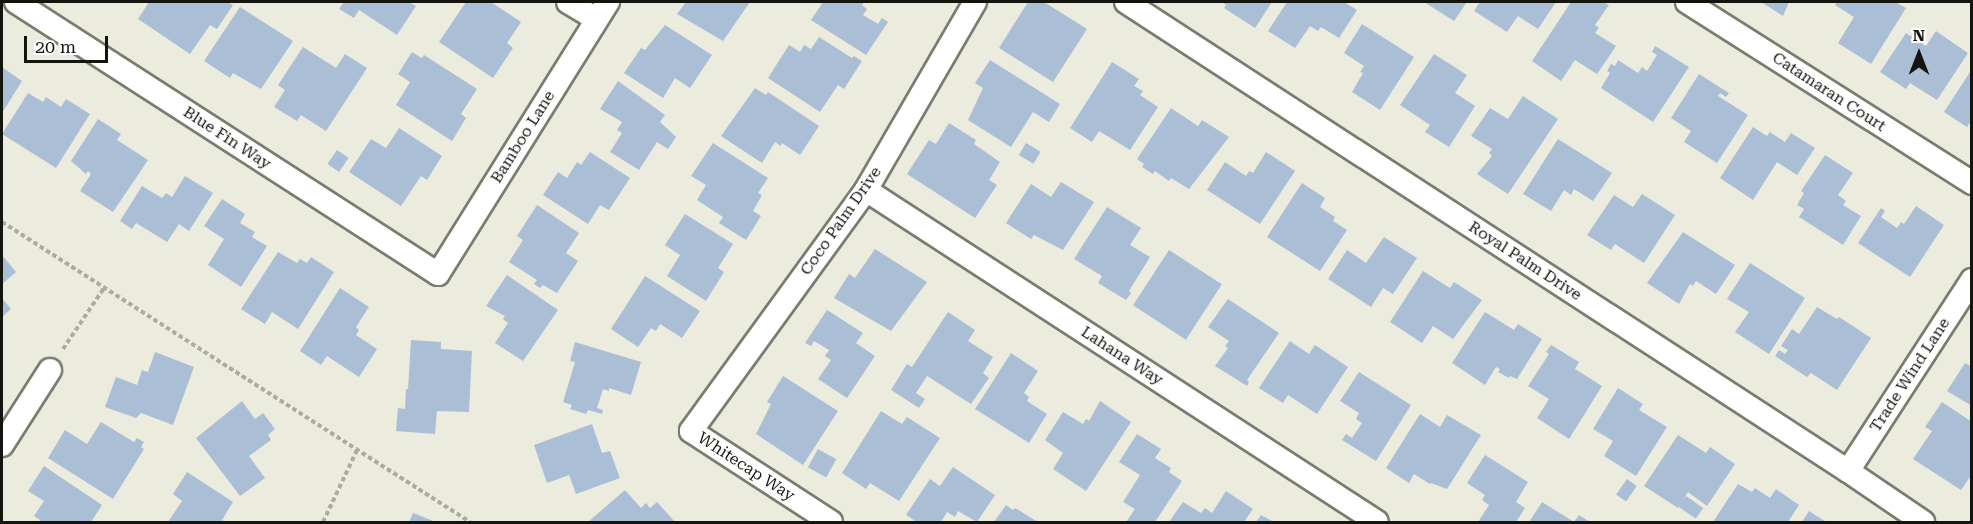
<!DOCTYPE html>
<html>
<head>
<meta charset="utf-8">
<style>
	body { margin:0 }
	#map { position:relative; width:1973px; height:524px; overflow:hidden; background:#ebecde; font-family:"Roboto Serif",serif }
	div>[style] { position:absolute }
	.building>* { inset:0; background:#aabed6; transform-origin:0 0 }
	.path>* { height:4px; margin-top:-2px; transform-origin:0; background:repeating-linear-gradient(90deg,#ababa0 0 4.5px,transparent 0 7.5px) }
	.roads { filter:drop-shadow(2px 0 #7b7c70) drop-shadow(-2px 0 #7b7c70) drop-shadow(0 2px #7b7c70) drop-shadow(0 -2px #7b7c70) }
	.street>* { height:22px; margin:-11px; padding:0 11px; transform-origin:11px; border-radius:11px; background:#fff }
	span { translate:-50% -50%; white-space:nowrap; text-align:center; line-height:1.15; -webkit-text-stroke:4.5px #fff; paint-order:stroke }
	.street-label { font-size:16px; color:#151510 }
	.frame { position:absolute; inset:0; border:3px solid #151510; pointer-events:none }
	.north { position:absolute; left:1889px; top:24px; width:60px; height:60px; -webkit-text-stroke:4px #fff; paint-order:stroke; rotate:0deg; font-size:16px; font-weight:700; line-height:24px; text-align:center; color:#151510 }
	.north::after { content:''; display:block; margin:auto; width:21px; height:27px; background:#151510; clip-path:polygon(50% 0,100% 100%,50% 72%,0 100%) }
	.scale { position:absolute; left:24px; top:36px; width:84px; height:27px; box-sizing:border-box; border:3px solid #151510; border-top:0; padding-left:8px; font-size:18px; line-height:21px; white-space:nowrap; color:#151510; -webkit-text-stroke:4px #fff; paint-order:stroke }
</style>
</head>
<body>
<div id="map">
	<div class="building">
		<i style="clip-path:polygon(149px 2px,227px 2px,233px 5px,217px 29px,210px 25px,190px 54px,138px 19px)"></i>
		<i style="clip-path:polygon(344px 2px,409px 2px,416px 6px,397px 35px,359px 10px,354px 18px,339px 9px)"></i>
		<i style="clip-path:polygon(466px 2px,491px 2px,521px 22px,507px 43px,513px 48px,493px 78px,439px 42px)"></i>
		<i style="clip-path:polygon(686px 2px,750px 2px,723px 41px,677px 14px)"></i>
		<i style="clip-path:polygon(823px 2px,864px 2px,862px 5px,867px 9px,863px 15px,878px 24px,882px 18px,888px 22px,866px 55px,811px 20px)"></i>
		<i style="clip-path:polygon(1028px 2px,1044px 2px,1087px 29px,1053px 82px,999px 48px)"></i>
		<i style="clip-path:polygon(1221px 2px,1272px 2px,1255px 28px,1224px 8px,1226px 5px)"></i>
		<i style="clip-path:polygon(1287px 2px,1344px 2px,1357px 10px,1339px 38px,1321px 27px,1318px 31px,1310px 26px,1295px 48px,1268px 31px)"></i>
		<i style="clip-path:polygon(1424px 2px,1467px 2px,1454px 21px)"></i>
		<i style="clip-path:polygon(1480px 2px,1556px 2px,1538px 29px,1518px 16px,1507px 32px,1474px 11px)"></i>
		<i style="clip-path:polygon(1571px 2px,1603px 2px,1609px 5px,1595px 25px,1599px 28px,1595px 33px,1616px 46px,1597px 74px,1575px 60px,1561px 81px,1532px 61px)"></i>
		<i style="clip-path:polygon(1761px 2px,1789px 2px,1783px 16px)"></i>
		<i style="clip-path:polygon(1837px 2px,1895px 2px,1906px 8px,1871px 64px,1838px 43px,1854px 17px,1835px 5px)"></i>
		<i style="clip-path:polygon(240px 7px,293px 41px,261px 89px,233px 73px,230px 78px,204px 61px)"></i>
		<i style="clip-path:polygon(1362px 24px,1414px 57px,1380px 110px,1352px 92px,1363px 73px,1360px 72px,1364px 66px,1344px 53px)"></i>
		<i style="clip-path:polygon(665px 25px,712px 55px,690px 88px,675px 78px,663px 98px,624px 73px,641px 48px,645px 50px)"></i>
		<i style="clip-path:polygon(1936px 31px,1968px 53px,1937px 100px,1910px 83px,1906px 89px,1880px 72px,1906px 33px,1926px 46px)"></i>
		<i style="clip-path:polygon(819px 37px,852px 58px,854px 56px,862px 61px,844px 89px,838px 85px,820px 112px,768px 78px,789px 45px,800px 52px,804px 45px,811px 49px)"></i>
		<i style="clip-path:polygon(1655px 46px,1689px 67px,1653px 122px,1601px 88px,1610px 73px,1607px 71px,1611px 64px,1615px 66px,1618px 60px,1638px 73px,1642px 67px,1647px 71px,1657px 55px,1652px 52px)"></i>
		<i style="clip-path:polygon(303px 47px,336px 68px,345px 54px,367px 68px,326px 131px,301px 115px,297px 121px,274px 107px,285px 90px,278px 85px)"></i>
		<i style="clip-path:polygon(412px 52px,422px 58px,424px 55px,477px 89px,461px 114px,466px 118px,452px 141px,396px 105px,410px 82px,398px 74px)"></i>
		<i style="clip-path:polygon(1434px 54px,1467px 75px,1455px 93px,1475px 106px,1449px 147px,1425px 132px,1430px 125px,1400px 105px)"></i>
		<i style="clip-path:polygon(990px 60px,1060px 104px,1049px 122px,1033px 112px,1011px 147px,968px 120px,983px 88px,975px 83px)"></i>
		<i style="clip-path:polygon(1112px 62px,1139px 79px,1134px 86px,1143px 91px,1140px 95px,1158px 107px,1130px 150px,1099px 131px,1092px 142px,1070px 128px)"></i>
		<i style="clip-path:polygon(2px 67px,22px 81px,2px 113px)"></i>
		<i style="clip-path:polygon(1972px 69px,1972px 120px,1967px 127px,1944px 112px)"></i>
		<i style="clip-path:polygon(1699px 74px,1729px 93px,1726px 97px,1720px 93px,1718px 96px,1748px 115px,1717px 163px,1684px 142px,1691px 131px,1671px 118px)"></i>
		<i style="clip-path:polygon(618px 81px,665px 115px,660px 122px,676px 137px,668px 149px,657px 142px,639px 170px,610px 152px,622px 133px,617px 130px,622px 122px,600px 109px)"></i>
		<i style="clip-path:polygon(755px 88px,766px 95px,768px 92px,819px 126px,800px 155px,782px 143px,781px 146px,775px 142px,762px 163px,721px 136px)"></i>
		<i style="clip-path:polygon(28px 93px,43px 102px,46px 97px,61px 107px,66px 99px,90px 114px,56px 168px,2px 134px)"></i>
		<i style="clip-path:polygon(1523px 96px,1558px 119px,1508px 194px,1477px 174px,1492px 156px,1489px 153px,1492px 149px,1471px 136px,1490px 108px,1508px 119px)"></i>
		<i style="clip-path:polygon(1171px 108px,1198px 126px,1202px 120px,1229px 137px,1189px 189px,1171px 178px,1169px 181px,1155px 171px,1153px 174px,1142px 167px,1144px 164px,1137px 159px)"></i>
		<i style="clip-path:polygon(98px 119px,121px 134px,117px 140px,148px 160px,113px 212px,80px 191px,91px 174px,88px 171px,86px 174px,71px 161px)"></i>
		<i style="clip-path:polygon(949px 123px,976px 140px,974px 144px,1000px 162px,989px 180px,997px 185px,975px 218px,907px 174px,929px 140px,936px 144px)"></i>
		<i style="clip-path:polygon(1753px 127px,1767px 136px,1770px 132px,1785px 142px,1791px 133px,1815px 148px,1797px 175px,1777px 162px,1753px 200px,1720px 178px)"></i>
		<i style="clip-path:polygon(399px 128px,442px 156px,427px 180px,421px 176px,401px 206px,349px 172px,371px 139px,386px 148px)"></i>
		<i style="clip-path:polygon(1558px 139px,1612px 173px,1593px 201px,1574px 189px,1571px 195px,1564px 190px,1551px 211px,1523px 194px)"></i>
		<i style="clip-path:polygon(713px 143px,768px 178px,758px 193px,762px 195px,753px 211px,761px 216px,746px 240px,719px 223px,723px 217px,697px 200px,706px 185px,691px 176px)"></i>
		<i style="left:1026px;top:143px;width:17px;height:14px;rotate:31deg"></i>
		<i style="left:337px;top:150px;width:14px;height:17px;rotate:34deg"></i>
		<i style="clip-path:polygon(590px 152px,630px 178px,609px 210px,600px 205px,588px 224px,543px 195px,558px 172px,567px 178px,577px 162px,581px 165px)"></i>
		<i style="clip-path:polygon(1266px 152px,1295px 171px,1260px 224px,1207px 190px,1225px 162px,1246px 176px,1249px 171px,1253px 173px)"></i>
		<i style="clip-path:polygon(1825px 155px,1853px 173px,1838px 195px,1846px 201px,1843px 205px,1861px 216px,1843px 245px,1799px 217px,1804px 209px,1797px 205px,1804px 193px,1801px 191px)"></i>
		<i style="clip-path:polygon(185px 176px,213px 193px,189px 231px,179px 224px,167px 242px,136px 223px,132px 229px,120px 221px,142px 186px,162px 198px,166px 193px,172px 197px)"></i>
		<i style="clip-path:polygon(1061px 182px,1094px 202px,1063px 250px,1034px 235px,1031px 239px,1006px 223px,1031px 184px,1051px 197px)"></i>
		<i style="clip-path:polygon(1302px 183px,1325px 198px,1320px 207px,1335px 217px,1333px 221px,1347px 230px,1320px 271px,1267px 237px)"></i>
		<i style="clip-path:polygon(1642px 194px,1675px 215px,1644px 263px,1615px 244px,1611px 250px,1587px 235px,1614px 195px,1633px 207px)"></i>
		<i style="clip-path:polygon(222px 199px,245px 214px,240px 223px,255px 232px,252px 237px,267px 246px,241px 287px,208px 265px,224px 239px,204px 226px)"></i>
		<i style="clip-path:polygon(537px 205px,579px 233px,566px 253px,578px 261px,557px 293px,543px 285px,540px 288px,534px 284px,537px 280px,509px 262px,523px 240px,517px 236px)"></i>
		<i style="clip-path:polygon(1916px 206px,1944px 225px,1910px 277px,1858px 243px,1881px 208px,1885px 211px,1881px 217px,1897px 228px,1901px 222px,1904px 224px)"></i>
		<i style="clip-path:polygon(1107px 207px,1141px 228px,1130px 245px,1150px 257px,1129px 291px,1131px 293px,1126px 300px,1098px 283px,1102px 276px,1074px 259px)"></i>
		<i style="clip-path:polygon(685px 214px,733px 244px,718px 268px,724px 272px,706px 301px,667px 276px,680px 255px,665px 245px)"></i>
		<i style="clip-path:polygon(1683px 232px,1735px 265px,1716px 294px,1696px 281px,1693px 286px,1690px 284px,1679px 304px,1647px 283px)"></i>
		<i style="clip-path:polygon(1384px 237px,1417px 258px,1393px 294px,1383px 288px,1371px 307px,1328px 279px,1347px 250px,1366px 263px)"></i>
		<i style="clip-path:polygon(875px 249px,927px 282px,891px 331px,834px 298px,849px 274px,855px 278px)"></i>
		<i style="left:1169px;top:250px;width:63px;height:66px;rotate:33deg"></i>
		<i style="clip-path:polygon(278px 252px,297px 263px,300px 259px,307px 263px,311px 257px,334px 272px,298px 329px,272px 312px,265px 324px,241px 309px)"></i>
		<i style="clip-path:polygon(2px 255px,16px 272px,2px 284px)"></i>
		<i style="clip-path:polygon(1750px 263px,1805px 298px,1769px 354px,1735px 332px,1749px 312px,1727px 299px)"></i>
		<i style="clip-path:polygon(1423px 271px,1450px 288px,1454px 282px,1482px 300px,1453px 339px,1433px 326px,1422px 343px,1390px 322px)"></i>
		<i style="clip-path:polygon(507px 275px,558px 310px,523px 361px,495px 343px,508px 323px,503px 319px,505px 316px,486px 306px)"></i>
		<i style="clip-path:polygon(645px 276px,700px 311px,682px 338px,660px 324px,656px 331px,651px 328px,638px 347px,611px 329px)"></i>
		<i style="clip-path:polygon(340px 288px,369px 307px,356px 327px,359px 330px,356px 335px,377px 349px,359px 377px,327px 356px,321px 365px,300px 351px)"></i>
		<i style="clip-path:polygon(2px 298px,11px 309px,2px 317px)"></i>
		<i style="clip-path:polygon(1228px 299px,1279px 333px,1247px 380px,1249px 382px,1247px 386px,1215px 366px,1228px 348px,1225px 346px,1229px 341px,1208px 327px)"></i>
		<i style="clip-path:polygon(1817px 307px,1837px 319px,1839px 317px,1871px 338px,1837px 390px,1811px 373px,1807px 377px,1775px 356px,1779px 350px,1785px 354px,1788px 350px,1781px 346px,1792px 329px,1799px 334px)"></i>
		<i style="clip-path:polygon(827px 310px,863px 333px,856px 343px,875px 356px,847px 398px,818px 379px,831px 360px,825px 356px,829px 350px,814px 341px,811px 346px,805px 343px)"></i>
		<i style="clip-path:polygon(948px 312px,975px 330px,968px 341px,993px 357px,983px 373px,989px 378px,971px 404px,927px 376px,916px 393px,925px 399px,919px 408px,891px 390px,907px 364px,912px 367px)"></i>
		<i style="clip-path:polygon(1485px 312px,1514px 330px,1518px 324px,1542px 339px,1517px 379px,1510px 376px,1509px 378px,1498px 372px,1500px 369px,1496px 367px,1485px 385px,1452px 363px)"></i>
		<i style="clip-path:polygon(411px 340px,441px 342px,441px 349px,472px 351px,469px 412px,437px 411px,435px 434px,396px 431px,398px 408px,405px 409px,406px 389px,408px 389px)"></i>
		<i style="clip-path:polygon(1290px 341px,1309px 354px,1315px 345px,1348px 367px,1317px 414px,1288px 395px,1283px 403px,1259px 388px)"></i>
		<i style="clip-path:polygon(575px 342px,641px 362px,631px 395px,609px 388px,609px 391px,603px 389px,597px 408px,603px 410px,602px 414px,588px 410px,586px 414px,570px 409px,572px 405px,563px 402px,575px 362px,570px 361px)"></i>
		<i style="clip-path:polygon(1551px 345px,1579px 362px,1575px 369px,1602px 386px,1569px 439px,1537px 418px,1549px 399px,1528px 386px,1549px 354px,1546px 352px)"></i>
		<i style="clip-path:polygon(155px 352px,194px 367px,173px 425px,141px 413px,136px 418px,105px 407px,116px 377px,137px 385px,142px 370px,148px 372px)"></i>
		<i style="clip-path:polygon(1011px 353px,1038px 371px,1024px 393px,1029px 397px,1027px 401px,1047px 414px,1029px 443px,975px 409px)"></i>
		<i style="clip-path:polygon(1965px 363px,1972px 367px,1972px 406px,1947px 391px)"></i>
		<i style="clip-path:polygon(1359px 372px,1411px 405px,1376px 461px,1342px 440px,1346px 434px,1352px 438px,1362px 423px,1356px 419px,1359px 413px,1340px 401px)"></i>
		<i style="clip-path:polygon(783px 376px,838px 411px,803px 465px,756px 434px,771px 404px,767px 402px)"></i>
		<i style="clip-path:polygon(1618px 388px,1643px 404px,1639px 410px,1667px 427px,1636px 476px,1604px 456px,1613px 441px,1593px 429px)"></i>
		<i style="clip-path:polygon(242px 401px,255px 419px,263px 413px,275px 429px,268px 435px,271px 440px,249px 456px,265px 478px,240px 496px,196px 438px)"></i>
		<i style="clip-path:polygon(1100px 401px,1131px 422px,1086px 491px,1053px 469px,1063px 453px,1045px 440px,1063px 412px,1083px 424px,1086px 419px,1089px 421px)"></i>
		<i style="clip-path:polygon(1942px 402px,1972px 422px,1972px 474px,1961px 490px,1913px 459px,1932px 431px,1925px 427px)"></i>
		<i style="clip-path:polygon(881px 411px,902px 424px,907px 417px,940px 438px,899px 501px,870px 483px,866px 489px,842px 473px)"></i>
		<i style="clip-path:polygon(1420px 414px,1440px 427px,1447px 415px,1481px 435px,1447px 489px,1431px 483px,1430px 484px,1414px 474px,1409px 483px,1386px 468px)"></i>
		<i style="clip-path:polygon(101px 422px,134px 442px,137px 438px,144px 442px,141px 447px,144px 449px,113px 499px,48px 458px,65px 430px,87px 444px)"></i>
		<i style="clip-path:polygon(592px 424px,602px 453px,610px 451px,620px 478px,576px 494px,569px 475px,547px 483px,534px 445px)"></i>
		<i style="clip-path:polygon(1137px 434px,1161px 449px,1155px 458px,1171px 468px,1169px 472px,1182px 481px,1155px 522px,1126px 522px,1135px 509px,1123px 502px,1140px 475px,1119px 462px)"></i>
		<i style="clip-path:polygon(1678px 435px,1706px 453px,1710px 447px,1735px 464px,1707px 506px,1688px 492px,1678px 508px,1644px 486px)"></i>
		<i style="left:818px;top:449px;width:21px;height:21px;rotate:29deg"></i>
		<i style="clip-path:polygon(1485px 455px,1528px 482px,1516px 502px,1525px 508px,1516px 522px,1478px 522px,1489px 505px,1482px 500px,1485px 495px,1467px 483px)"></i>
		<i style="clip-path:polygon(44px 466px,102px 505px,91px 522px,39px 522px,40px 520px,34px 516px,44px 501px,28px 491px)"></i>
		<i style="clip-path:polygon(953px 467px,995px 495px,977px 522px,958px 511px,955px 517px,947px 512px,941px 522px,917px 522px,906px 515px,930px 479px,940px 486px)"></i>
		<i style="clip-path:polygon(187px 472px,233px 502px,222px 520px,226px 522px,168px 522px,182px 501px,173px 494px)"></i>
		<i style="left:1627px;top:479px;width:12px;height:19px;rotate:35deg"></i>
		<i style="clip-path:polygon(1738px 484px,1752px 492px,1755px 488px,1770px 498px,1776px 489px,1799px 505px,1788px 522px,1713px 522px)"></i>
		<i style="clip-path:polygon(625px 490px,641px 508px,646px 503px,650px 508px,657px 502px,675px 522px,588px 522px)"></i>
		<i style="clip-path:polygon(1226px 491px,1253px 509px,1244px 522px,1169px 522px,1183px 502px,1201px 513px,1205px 508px,1212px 513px)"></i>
		<i style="left:1686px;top:496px;width:21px;height:13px;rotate:35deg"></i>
		<i style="clip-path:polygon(1542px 502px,1574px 522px,1579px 515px,1590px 522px,1529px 522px)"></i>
		<i style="clip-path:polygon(1006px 505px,1013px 510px,1015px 508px,1038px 522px,994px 522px)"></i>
		<i style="clip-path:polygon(1809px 511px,1826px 522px,1802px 522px)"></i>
		<i style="clip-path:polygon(413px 513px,436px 522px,409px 522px)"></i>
		<i style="clip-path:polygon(1261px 515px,1274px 522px,1256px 522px)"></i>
	</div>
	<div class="path">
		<i style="left:2px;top:222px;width:556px;rotate:32.66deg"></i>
		<i style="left:63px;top:349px;width:73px;rotate:-56.1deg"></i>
		<i style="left:323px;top:522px;width:80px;rotate:-64.7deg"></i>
	</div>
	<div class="roads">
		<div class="street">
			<i style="left:16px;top:2px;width:502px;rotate:32.8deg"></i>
			<i style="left:438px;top:274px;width:321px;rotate:-58deg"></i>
			<i style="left:568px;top:2px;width:33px;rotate:31deg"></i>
			<i style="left:1126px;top:2px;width:861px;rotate:33.01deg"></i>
			<i style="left:1848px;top:471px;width:91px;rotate:34.2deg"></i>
			<i style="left:1687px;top:2px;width:338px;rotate:32.4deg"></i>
			<i style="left:866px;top:190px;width:609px;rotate:33.01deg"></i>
			<i style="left:2px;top:445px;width:89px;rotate:-57.4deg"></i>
			<i style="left:1848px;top:471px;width:228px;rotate:-57deg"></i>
			<i style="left:831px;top:522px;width:167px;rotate:-147deg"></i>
			<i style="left:691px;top:431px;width:298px;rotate:-54deg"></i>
			<i style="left:866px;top:190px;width:217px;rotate:-59.9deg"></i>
		</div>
	</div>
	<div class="street-label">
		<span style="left:1829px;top:92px;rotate:33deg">Catamaran Court</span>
		<span style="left:523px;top:137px;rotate:-58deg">Bamboo Lane</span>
		<span style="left:227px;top:138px;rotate:33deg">Blue Fin Way</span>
		<span style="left:841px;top:221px;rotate:-55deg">Coco Palm Drive</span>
		<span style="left:1525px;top:261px;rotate:33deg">Royal Palm Drive</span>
		<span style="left:1122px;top:356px;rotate:33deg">Lahana Way</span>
		<span style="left:1910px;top:375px;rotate:-57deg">Trade Wind Lane</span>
		<span style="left:746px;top:467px;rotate:33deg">Whitecap Way</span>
	</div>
	<div class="frame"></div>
	<div class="north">N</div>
	<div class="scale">20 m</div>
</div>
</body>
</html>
